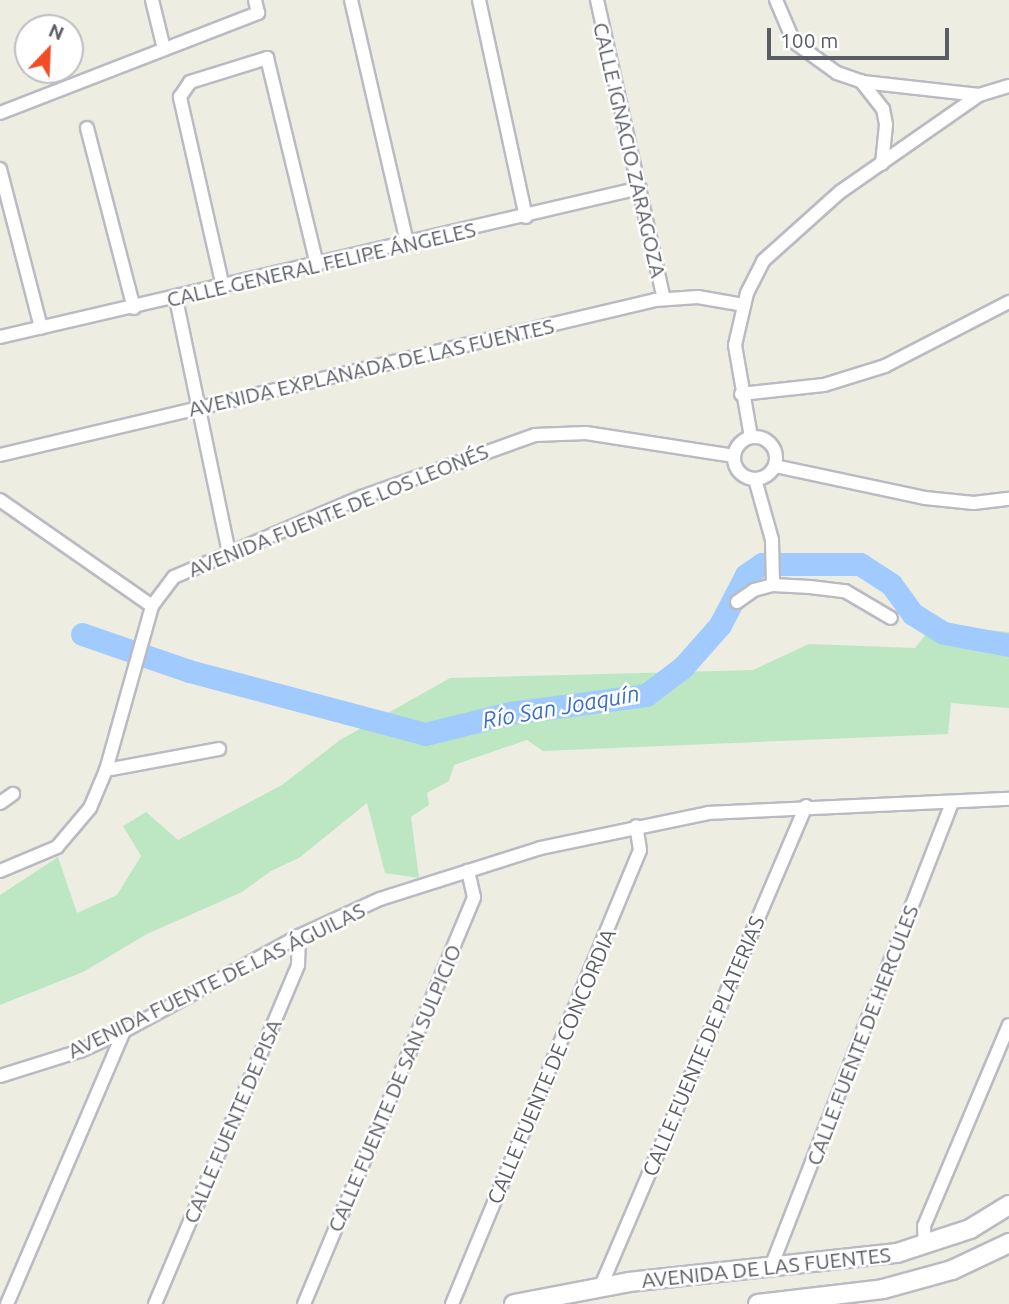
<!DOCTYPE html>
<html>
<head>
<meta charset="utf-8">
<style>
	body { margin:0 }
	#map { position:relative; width:1009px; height:1304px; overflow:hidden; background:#eeede2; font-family:Ubuntu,sans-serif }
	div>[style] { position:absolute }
	.green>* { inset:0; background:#bde7c2 }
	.river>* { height:23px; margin:-11.5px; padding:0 11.5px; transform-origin:11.5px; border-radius:11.5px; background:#a1cbff }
	.roads { filter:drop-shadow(2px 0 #babbc2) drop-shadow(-2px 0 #babbc2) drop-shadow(0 2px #babbc2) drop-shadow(0 -2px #babbc2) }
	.street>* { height:12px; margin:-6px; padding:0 6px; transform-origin:6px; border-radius:6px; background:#fff }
	.street>.ring { margin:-6px; padding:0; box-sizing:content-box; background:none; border:12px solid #fff; border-radius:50% }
	.secondary>* { height:18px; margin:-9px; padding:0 9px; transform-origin:9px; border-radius:9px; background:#fff }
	span { translate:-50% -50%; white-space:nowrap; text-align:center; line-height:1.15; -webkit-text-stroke:5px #fff; paint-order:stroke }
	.street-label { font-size:21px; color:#5a5d64 }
	.water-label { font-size:23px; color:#3d70c9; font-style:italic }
	.north { position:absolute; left:14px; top:14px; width:70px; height:70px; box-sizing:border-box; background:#fff; border:2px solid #bdbec1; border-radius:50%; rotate:23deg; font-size:19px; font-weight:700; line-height:28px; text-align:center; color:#5a5d64 }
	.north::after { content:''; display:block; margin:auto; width:24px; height:32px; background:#f24d24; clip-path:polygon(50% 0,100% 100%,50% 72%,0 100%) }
	.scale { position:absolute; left:767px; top:28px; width:182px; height:32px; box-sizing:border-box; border:4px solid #5a5d64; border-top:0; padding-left:9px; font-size:21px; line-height:24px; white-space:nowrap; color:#5a5d64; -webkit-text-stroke:5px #fff; paint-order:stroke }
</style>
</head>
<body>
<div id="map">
	<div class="green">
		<i style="clip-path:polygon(933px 625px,1009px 632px,1009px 708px,951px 703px,948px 734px,543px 751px,527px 740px,454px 765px,449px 781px,427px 793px,429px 805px,411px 817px,419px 878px,385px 873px,367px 803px,299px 858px,271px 871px,242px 892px,147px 934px,83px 972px,0 1005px,0 895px,58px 857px,77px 913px,117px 895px,141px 856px,123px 826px,146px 812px,178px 840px,282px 785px,340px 740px,450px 678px,753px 670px,809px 644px,915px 648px)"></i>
	</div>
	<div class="river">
		<i style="left:82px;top:634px;width:113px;rotate:19.1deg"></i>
		<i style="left:189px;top:671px;width:244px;rotate:14.9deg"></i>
		<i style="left:425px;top:734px;width:88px;rotate:-13.9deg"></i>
		<i style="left:510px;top:713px;width:137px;rotate:-7.5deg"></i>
		<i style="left:646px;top:695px;width:46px;rotate:-37.1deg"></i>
		<i style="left:683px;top:667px;width:56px;rotate:-48.6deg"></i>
		<i style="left:720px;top:625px;width:56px;rotate:-62.5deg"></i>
		<i style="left:746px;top:575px;width:19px;rotate:-35deg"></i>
		<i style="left:762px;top:564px;width:98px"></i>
		<i style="left:860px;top:564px;width:37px;rotate:33deg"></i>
		<i style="left:891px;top:584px;width:37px;rotate:54deg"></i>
		<i style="left:913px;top:614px;width:36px;rotate:32deg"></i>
		<i style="left:944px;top:633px;width:66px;rotate:10.5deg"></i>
	</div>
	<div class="roads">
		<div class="street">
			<i style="left:152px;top:0;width:50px;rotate:76.2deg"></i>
			<i style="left:351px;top:0;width:249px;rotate:77deg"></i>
			<i style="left:479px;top:0;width:222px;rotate:77.8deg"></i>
			<i style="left:597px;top:0;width:306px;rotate:77.4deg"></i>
			<i style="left:776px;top:0;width:46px;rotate:66.8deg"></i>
			<i style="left:794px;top:42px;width:53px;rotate:35.8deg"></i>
			<i style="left:837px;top:73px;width:28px;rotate:19deg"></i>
			<i style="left:863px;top:82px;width:117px;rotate:6.4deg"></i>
			<i style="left:861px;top:81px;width:36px;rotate:52deg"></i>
			<i style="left:883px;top:109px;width:16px;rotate:79deg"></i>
			<i style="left:886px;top:125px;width:39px;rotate:96deg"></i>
			<i style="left:0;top:113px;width:277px;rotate:-21.2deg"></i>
			<i style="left:258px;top:13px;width:13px;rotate:-103deg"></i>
			<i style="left:87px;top:128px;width:186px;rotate:75.4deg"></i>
			<i style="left:0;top:169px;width:164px;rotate:75.5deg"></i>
			<i style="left:221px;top:278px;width:186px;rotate:-102.8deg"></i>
			<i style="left:180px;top:97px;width:18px;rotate:-56deg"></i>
			<i style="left:190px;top:82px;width:81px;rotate:-17.3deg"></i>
			<i style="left:267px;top:58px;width:213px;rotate:76.4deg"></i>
			<i style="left:176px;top:299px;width:259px;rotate:78.2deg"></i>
			<i style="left:0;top:337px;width:657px;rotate:-13.11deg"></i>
			<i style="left:741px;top:394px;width:83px;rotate:-6.2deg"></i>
			<i style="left:824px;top:385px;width:64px;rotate:-17.3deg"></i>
			<i style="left:885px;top:366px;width:140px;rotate:-27.3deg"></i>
			<i class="ring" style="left:734px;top:437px;width:30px;height:30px"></i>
			<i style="left:751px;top:437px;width:93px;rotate:-99.9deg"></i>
			<i style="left:735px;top:345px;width:53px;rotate:-77deg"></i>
			<i style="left:747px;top:293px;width:36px;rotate:-63deg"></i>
			<i style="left:763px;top:261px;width:103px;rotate:-41.9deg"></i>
			<i style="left:840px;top:192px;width:169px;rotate:-34.9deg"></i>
			<i style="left:979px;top:95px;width:31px;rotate:-17deg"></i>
			<i style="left:0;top:455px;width:673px;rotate:-13.31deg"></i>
			<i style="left:655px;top:300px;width:43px;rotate:-4deg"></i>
			<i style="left:698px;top:297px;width:47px;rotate:9.9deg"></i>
			<i style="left:775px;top:466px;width:153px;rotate:12deg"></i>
			<i style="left:925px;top:498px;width:49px;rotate:5.8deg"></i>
			<i style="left:974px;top:503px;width:35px;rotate:-7deg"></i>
			<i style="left:755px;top:479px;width:63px;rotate:74.4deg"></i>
			<i style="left:772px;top:540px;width:45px;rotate:88.7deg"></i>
			<i style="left:0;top:500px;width:185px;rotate:34.9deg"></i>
			<i style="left:737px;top:602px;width:21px;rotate:-35deg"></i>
			<i style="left:754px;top:590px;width:20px;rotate:-15deg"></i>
			<i style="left:773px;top:585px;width:37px;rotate:3deg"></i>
			<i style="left:810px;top:587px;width:35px;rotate:7deg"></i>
			<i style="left:845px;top:591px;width:53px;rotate:30.4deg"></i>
			<i style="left:106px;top:770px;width:115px;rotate:-10.5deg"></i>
			<i style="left:0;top:803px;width:16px;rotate:-35deg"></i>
			<i style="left:0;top:871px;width:62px;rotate:-22.8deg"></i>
			<i style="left:57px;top:847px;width:51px;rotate:-49.8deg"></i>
			<i style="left:90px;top:808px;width:41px;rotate:-67.2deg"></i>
			<i style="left:106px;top:770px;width:170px;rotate:-74.3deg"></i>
			<i style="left:152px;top:606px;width:36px;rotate:-53deg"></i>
			<i style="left:174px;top:577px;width:204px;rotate:-23.1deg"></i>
			<i style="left:362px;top:497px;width:184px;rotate:-19.7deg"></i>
			<i style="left:535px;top:435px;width:51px;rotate:-2.2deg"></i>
			<i style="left:586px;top:433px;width:150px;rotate:8.8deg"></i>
			<i style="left:0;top:1076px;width:84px;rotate:-17.4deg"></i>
			<i style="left:80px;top:1051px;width:48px;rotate:-24.4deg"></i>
			<i style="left:124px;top:1031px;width:199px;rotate:-28.5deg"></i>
			<i style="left:299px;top:936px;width:89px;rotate:-24.6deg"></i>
			<i style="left:380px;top:899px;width:169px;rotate:-17.6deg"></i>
			<i style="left:541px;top:848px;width:171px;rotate:-11.8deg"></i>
			<i style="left:708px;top:813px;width:301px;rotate:-2.7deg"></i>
			<i style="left:925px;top:1246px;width:20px;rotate:-93deg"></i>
			<i style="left:924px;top:1226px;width:218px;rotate:-67.1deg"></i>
			<i style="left:771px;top:1267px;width:499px;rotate:-68.7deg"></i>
			<i style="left:601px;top:1286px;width:522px;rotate:-66.87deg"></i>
			<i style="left:7px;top:1304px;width:297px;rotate:-66.8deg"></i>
			<i style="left:155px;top:1304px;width:368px;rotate:-67.1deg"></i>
			<i style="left:298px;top:965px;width:29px;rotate:-88deg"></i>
			<i style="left:304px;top:1304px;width:441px;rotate:-67.3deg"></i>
			<i style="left:474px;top:897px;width:27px;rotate:-103deg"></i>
			<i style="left:452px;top:1304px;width:491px;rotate:-67.5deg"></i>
			<i style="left:640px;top:850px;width:24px;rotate:-99deg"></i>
		</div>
		<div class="secondary">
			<i style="left:514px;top:1304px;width:117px;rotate:-10.8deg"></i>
			<i style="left:629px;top:1282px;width:270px;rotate:-6.2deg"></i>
			<i style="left:897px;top:1253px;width:77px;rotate:-18.2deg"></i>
			<i style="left:970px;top:1229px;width:46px;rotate:-31.6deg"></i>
			<i style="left:758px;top:1304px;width:126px;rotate:-6.8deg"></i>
			<i style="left:883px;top:1289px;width:72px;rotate:-15.4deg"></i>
			<i style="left:952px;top:1270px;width:63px;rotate:-25.3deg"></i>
		</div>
	</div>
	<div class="street-label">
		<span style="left:630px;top:150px;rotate:77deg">CALLE IGNACIO ZARAGOZA</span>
		<span style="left:321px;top:264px;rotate:-13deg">CALLE GENERAL FELIPE ÁNGELES</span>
		<span style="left:371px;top:367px;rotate:-13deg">AVENIDA EXPLANADA DE LAS FUENTES</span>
		<span style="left:338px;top:510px;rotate:-22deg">AVENIDA FUENTE DE LOS LEONÉS</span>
		<span style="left:216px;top:980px;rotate:-26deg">AVENIDA FUENTE DE LAS ÁGUILAS</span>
		<span style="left:862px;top:1035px;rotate:-69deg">CALLE FUENTE DE HERCULES</span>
		<span style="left:703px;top:1046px;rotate:-67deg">CALLE FUENTE DE PLATERIAS</span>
		<span style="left:551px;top:1066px;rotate:-67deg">CALLE FUENTE DE CONCORDIA</span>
		<span style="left:394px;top:1088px;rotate:-67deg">CALLE FUENTE DE SAN SULPICIO</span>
		<span style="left:232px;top:1121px;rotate:-67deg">CALLE FUENTE DE PISA</span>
		<span style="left:766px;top:1267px;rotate:-6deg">AVENIDA DE LAS FUENTES</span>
	</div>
	<div class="water-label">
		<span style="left:561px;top:707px;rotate:-10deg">Río San Joaquín</span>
	</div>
	<div class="north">N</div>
	<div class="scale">100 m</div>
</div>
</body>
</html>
